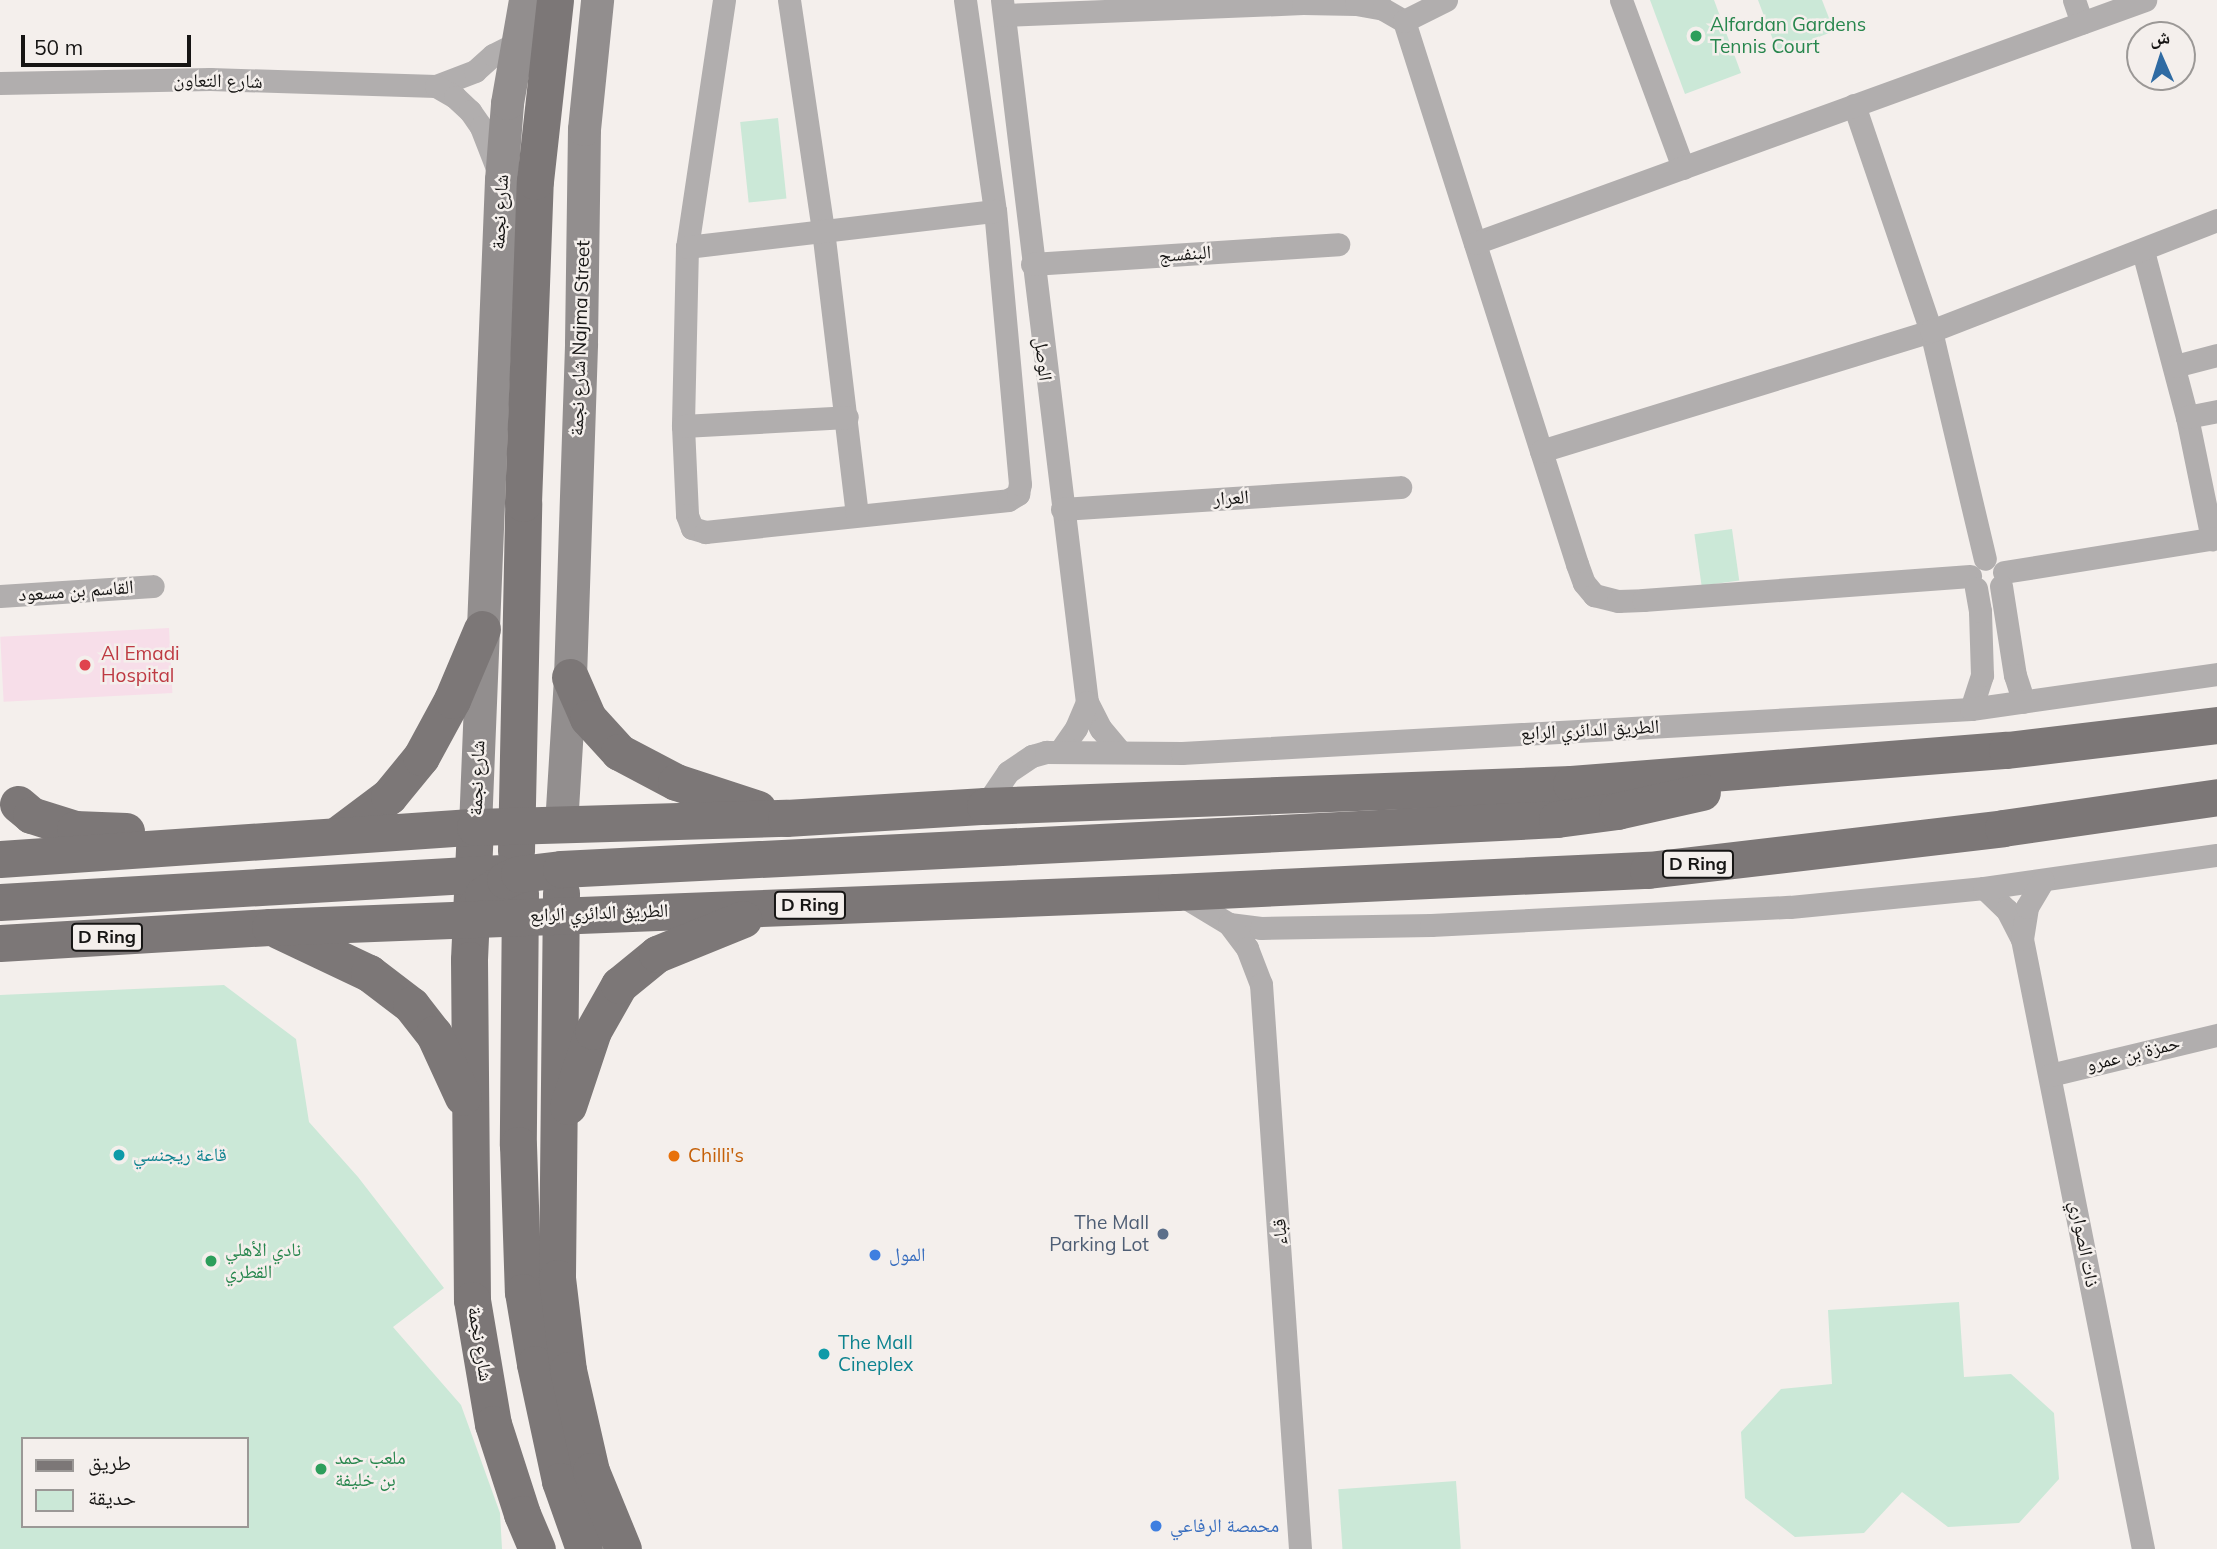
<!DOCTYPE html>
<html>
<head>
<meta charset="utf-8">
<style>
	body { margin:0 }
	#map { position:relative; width:2217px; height:1549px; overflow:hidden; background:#f4efec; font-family:Mulish,"Noto Naskh Arabic",sans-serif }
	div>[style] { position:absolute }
	.medical>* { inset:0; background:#f7dee9; transform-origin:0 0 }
	.green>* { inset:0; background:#cbe8d7; transform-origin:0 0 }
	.street>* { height:23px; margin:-11.5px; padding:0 11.5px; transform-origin:11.5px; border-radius:11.5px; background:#b1aeae }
	.secondary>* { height:33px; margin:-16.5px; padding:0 16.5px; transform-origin:16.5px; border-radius:16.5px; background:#928e8e }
	.primary>* { height:37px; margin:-18.5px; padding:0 18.5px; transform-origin:18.5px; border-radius:18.5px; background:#7c7777 }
	.dots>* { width:19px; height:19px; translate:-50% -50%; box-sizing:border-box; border:4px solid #f4efec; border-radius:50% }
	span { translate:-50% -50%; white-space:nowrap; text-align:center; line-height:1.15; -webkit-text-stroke:5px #f4efec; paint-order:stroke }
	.shield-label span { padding:2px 5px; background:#f4efec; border:2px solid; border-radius:5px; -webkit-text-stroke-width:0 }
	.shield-label { font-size:18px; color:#161514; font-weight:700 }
	.leisure-label { font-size:19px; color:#27864d }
	.left { translate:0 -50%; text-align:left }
	.street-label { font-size:19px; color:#161514 }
	.health-label { font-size:19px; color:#be3a42 }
	.culture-label { font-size:19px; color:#0d838f }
	.food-label { font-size:19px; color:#c56008 }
	.service-label { font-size:19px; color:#4e5e75 }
	.right { translate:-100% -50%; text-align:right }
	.shop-label { font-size:19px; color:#366cbe }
	.legend { position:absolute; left:21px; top:1437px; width:228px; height:91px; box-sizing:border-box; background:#f4efec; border:2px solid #9b9896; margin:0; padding:9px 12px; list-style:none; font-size:21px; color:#161514 }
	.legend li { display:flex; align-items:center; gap:14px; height:35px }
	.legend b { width:35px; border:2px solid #9b9896 }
	.north { position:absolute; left:2126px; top:21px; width:70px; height:70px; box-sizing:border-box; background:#f4efec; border:2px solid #9b9896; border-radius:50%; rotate:357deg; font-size:19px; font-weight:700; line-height:28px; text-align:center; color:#161514 }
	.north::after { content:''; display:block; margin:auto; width:24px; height:32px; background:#2f6ba3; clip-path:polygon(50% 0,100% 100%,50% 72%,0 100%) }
	.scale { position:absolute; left:21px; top:35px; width:170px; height:32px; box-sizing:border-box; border:4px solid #161514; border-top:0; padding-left:9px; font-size:21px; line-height:24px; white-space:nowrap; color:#161514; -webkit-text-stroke:5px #f4efec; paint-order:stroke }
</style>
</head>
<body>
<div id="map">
	<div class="medical">
		<i style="left:169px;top:628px;width:65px;height:169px;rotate:87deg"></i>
	</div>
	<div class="green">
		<i style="clip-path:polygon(1650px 0,1714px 0,1741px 73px,1685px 94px)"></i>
		<i style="clip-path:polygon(1758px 0,1822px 0,1834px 31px,1778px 53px)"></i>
		<i style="left:778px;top:118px;width:81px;height:38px;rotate:84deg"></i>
		<i style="left:1732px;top:529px;width:52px;height:38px;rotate:82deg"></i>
		<i style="clip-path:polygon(evenodd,224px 985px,296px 1039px,309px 1122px,358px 1177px,444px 1288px,393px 1327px,461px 1405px,500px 1513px,502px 1549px,0 1549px,0 995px,224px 985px,23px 1439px,247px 1439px,247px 1526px,23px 1526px,23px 1439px)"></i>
		<i style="clip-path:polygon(1959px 1302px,1964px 1377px,2011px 1374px,2054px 1413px,2059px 1479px,2019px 1523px,1948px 1527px,1902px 1492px,1864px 1533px,1795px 1537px,1745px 1498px,1741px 1432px,1781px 1389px,1832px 1384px,1828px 1310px)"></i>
		<i style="left:1456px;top:1481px;width:68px;height:118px;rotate:86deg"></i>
	</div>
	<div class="street">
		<i style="left:724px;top:0;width:250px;rotate:98.5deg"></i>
		<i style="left:687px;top:247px;width:179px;rotate:91.3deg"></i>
		<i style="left:683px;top:426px;width:89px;rotate:87.4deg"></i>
		<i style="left:687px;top:515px;width:14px;rotate:69deg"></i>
		<i style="left:692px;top:528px;width:14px;rotate:17deg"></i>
		<i style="left:705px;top:532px;width:305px;rotate:-6deg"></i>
		<i style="left:1008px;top:500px;width:12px;rotate:-31deg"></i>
		<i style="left:1018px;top:494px;width:10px;rotate:-79deg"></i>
		<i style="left:1020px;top:484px;width:274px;rotate:-95.2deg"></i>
		<i style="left:995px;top:211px;width:213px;rotate:-98.1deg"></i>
		<i style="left:789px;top:0;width:232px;rotate:81.6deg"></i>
		<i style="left:823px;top:230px;width:286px;rotate:83.2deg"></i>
		<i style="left:1002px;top:0;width:707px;rotate:83.1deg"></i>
		<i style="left:1087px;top:702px;width:30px;rotate:63deg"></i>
		<i style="left:1101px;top:729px;width:30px;rotate:50deg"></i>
		<i style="left:1621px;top:0;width:179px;rotate:69.7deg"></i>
		<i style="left:2074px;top:0;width:24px;rotate:71deg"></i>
		<i style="left:1005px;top:15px;width:298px;rotate:-2.3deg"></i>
		<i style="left:1303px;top:3px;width:53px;rotate:1.1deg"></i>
		<i style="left:1356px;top:4px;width:27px;rotate:10deg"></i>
		<i style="left:1383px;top:9px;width:24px;rotate:30deg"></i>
		<i style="left:1404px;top:21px;width:570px;rotate:72.33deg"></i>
		<i style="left:1577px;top:564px;width:20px;rotate:70deg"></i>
		<i style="left:1584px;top:583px;width:16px;rotate:50deg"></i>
		<i style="left:1594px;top:595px;width:25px;rotate:14deg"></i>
		<i style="left:1618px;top:601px;width:25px;rotate:-2deg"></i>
		<i style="left:1643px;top:600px;width:328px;rotate:-4.2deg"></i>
		<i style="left:1404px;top:21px;width:47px;rotate:-26.6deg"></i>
		<i style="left:0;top:83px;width:210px;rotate:-1.1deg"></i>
		<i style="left:210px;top:79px;width:226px;rotate:1.8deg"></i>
		<i style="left:436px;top:86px;width:42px;rotate:-21deg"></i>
		<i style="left:475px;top:71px;width:24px;rotate:-42deg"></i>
		<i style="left:493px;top:55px;width:27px;rotate:-27deg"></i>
		<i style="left:436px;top:86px;width:22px;rotate:30deg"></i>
		<i style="left:455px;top:97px;width:21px;rotate:43deg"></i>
		<i style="left:470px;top:111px;width:19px;rotate:55deg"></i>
		<i style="left:481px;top:127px;width:44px;rotate:68.7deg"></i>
		<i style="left:1854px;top:105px;width:239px;rotate:71.2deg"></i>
		<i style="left:1931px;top:331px;width:234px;rotate:76.7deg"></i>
		<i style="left:1475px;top:243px;width:713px;rotate:-19.94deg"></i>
		<i style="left:687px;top:247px;width:310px;rotate:-6.7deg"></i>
		<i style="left:2143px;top:251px;width:172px;rotate:75.2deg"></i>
		<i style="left:2187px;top:417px;width:125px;rotate:78.4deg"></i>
		<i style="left:1032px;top:264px;width:307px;rotate:-3.7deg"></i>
		<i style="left:2175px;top:366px;width:43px;rotate:-14.7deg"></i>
		<i style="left:2187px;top:417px;width:31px;rotate:-11deg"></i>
		<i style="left:683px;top:426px;width:164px;rotate:-3.1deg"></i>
		<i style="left:1541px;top:451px;width:408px;rotate:-17.1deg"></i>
		<i style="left:1931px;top:331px;width:307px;rotate:-21.2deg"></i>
		<i style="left:1062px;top:509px;width:339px;rotate:-3.7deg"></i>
		<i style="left:2004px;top:572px;width:216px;rotate:-9.1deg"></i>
		<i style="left:2001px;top:586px;width:90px;rotate:81.1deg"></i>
		<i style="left:2015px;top:675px;width:28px;rotate:72deg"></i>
		<i style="left:0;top:596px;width:153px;rotate:-3.7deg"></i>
		<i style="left:1971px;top:709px;width:36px;rotate:-72deg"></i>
		<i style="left:1982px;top:675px;width:64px;rotate:-91.8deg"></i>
		<i style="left:1980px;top:611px;width:23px;rotate:-100deg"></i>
		<i style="left:1060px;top:751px;width:28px;rotate:-55deg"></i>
		<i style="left:1076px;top:728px;width:28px;rotate:-67deg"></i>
		<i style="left:985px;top:806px;width:41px;rotate:-55.9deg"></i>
		<i style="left:1008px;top:772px;width:29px;rotate:-34deg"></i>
		<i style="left:1032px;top:756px;width:15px;rotate:-16deg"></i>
		<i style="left:1046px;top:752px;width:136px;rotate:0.4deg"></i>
		<i style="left:1182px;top:753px;width:790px;rotate:-3.19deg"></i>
		<i style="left:1971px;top:709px;width:248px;rotate:-8.1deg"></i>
		<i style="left:1984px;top:888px;width:32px;rotate:44deg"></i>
		<i style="left:2007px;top:910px;width:33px;rotate:63deg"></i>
		<i style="left:2022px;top:939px;width:622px;rotate:78.78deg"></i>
		<i style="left:1176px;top:892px;width:62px;rotate:31.1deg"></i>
		<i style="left:1229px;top:924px;width:32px;rotate:7deg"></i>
		<i style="left:1261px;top:928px;width:170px;rotate:-1deg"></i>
		<i style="left:1431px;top:925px;width:359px;rotate:-2.9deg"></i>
		<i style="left:1790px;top:907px;width:195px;rotate:-5.6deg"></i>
		<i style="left:1984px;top:888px;width:235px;rotate:-8.1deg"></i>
		<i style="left:1229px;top:924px;width:30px;rotate:53deg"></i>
		<i style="left:1247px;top:948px;width:39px;rotate:69deg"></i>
		<i style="left:1261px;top:984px;width:566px;rotate:86.05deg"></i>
		<i style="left:2022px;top:939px;width:32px;rotate:-81deg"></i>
		<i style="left:2027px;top:907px;width:31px;rotate:-59deg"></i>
		<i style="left:2050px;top:1075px;width:172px;rotate:-13.5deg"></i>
	</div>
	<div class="secondary">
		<i style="left:561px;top:825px;width:148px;rotate:-86.5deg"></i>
		<i style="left:570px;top:677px;width:334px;rotate:-88.1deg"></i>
		<i style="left:581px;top:343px;width:214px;rotate:-89.2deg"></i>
		<i style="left:584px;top:129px;width:130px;rotate:-84.2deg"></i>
		<i style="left:475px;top:827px;width:648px;rotate:-87.7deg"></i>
		<i style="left:501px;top:180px;width:77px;rotate:-85.5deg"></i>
		<i style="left:507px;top:103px;width:105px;rotate:-80.1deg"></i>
	</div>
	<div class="primary">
		<i style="left:570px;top:677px;width:45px;rotate:66.3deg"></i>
		<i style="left:588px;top:718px;width:46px;rotate:47.6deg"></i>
		<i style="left:619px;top:752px;width:64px;rotate:27.8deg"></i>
		<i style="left:676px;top:782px;width:86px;rotate:18.2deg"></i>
		<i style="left:18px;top:804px;width:17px;rotate:40deg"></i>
		<i style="left:31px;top:815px;width:46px;rotate:17.7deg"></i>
		<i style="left:75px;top:829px;width:51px;rotate:2.2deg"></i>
		<i style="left:475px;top:827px;width:133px;rotate:92.6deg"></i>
		<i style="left:469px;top:960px;width:340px;rotate:89.5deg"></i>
		<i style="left:472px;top:1300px;width:126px;rotate:80.4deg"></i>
		<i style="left:493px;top:1424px;width:95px;rotate:72.1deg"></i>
		<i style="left:522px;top:1514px;width:38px;rotate:67deg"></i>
		<i style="left:337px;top:835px;width:65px;rotate:-36.9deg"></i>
		<i style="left:389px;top:796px;width:50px;rotate:-50.6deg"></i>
		<i style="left:421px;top:757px;width:65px;rotate:-61.5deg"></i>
		<i style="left:452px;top:700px;width:77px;rotate:-67.1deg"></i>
		<i style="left:516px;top:851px;width:348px;rotate:-88.8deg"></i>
		<i style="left:523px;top:503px;width:322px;rotate:-87.9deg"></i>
		<i style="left:535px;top:181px;width:182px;rotate:-83.7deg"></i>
		<i style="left:0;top:859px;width:476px;rotate:-3.9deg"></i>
		<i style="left:475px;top:827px;width:311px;rotate:-1.7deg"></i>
		<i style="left:786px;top:818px;width:199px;rotate:-3.5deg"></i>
		<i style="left:985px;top:806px;width:586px;rotate:-2.15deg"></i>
		<i style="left:1571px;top:784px;width:437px;rotate:-4.5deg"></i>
		<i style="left:2007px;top:750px;width:211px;rotate:-6.8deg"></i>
		<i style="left:520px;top:893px;width:252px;rotate:90.5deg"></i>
		<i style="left:518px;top:1145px;width:147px;rotate:88.1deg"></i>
		<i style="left:523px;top:1292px;width:73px;rotate:80.5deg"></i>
		<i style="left:535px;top:1364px;width:120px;rotate:77.9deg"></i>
		<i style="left:560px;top:1481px;width:72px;rotate:70.6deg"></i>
		<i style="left:561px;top:893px;width:385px;rotate:90.6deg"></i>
		<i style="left:557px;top:1278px;width:93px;rotate:83.2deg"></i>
		<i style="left:568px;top:1370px;width:104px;rotate:77.2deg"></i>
		<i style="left:591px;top:1471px;width:84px;rotate:67.7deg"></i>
		<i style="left:0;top:902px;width:498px;rotate:-3.3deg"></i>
		<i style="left:470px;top:918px;width:26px;rotate:-61deg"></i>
		<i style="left:483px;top:895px;width:27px;rotate:-34deg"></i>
		<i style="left:505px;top:880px;width:15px;rotate:-23deg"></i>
		<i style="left:519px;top:874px;width:42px;rotate:-6.8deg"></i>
		<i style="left:561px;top:869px;width:997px;rotate:-2.87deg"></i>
		<i style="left:1557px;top:819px;width:61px;rotate:-7.6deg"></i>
		<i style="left:1617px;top:811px;width:87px;rotate:-12.6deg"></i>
		<i style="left:278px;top:930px;width:101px;rotate:25.3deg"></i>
		<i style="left:369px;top:973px;width:53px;rotate:37.3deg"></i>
		<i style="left:411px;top:1005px;width:37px;rotate:52deg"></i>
		<i style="left:434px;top:1034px;width:69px;rotate:65.3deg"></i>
		<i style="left:0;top:943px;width:270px;rotate:-3.4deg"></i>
		<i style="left:270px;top:927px;width:907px;rotate:-2.21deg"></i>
		<i style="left:1176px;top:892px;width:473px;rotate:-2.7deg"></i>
		<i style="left:1648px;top:870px;width:357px;rotate:-6.7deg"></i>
		<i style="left:2003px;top:828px;width:216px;rotate:-8.2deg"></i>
		<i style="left:568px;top:1106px;width:79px;rotate:-71.6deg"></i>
		<i style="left:593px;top:1031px;width:53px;rotate:-60.5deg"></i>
		<i style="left:619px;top:985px;width:49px;rotate:-39.2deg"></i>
		<i style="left:657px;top:954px;width:93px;rotate:-22.1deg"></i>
	</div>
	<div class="dots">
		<i style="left:1696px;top:36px;background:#2e9e5b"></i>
		<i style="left:85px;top:665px;background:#e0444e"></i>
		<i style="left:119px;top:1155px;background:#0f9aa8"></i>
		<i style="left:674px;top:1156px;background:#e8710a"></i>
		<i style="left:1163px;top:1234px;background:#5c6f8a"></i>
		<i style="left:875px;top:1255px;background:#3f7fe0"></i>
		<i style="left:211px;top:1261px;background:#2e9e5b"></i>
		<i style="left:824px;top:1354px;background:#0f9aa8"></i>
		<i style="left:321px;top:1469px;background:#2e9e5b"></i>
		<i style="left:1156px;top:1526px;background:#3f7fe0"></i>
	</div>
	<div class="shield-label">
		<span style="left:1698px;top:864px">D Ring</span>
		<span style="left:810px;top:905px">D Ring</span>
		<span style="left:107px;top:937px">D Ring</span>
	</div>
	<div class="leisure-label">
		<span class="left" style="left:1710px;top:36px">Alfardan Gardens<br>Tennis Court</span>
		<span class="left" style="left:225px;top:1261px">نادي الأهلي<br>القطري</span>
		<span class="left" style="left:335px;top:1469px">ملعب حمد<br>بن خليفة</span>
	</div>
	<div class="street-label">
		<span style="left:218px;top:81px;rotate:1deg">شارع التعاون</span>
		<span style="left:500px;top:212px;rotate:-87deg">شارع نجمة</span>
		<span style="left:1185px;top:254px;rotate:-4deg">البنفسج</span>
		<span style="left:580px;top:338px;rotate:-88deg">شارع نجمة Najma Street</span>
		<span style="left:1043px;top:359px;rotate:83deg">الوصل</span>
		<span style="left:1231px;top:498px;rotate:-4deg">العرار</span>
		<span style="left:76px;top:591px;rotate:-4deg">القاسم بن مسعود</span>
		<span style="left:1590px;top:730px;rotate:-3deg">الطريق الدائري الرابع</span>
		<span style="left:477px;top:778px;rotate:-88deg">شارع نجمة</span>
		<span style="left:599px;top:913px;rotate:-2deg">الطريق الدائري الرابع</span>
		<span style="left:2133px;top:1054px;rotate:-14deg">حمزة بن عمرو</span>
		<span style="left:1280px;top:1232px;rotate:-94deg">قباء</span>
		<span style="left:2084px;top:1244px;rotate:79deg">ذات الصواري</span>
		<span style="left:480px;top:1344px;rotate:81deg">شارع نجمة</span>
	</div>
	<div class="health-label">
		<span class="left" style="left:101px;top:665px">Al Emadi<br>Hospital</span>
	</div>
	<div class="culture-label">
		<span class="left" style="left:133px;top:1155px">قاعة ريجنسي</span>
		<span class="left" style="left:838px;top:1354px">The Mall<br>Cineplex</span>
	</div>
	<div class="food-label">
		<span class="left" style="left:688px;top:1156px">Chilli's</span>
	</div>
	<div class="service-label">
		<span class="right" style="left:1149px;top:1234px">The Mall<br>Parking Lot</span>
	</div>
	<div class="shop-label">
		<span class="left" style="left:889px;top:1255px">المول</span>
		<span class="left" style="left:1170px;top:1526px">محمصة الرفاعي</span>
	</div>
	<ul class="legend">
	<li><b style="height:9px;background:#7c7777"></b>طريق</li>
	<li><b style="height:19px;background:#cbe8d7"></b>حديقة</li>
	</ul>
	<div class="north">ش</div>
	<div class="scale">50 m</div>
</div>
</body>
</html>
